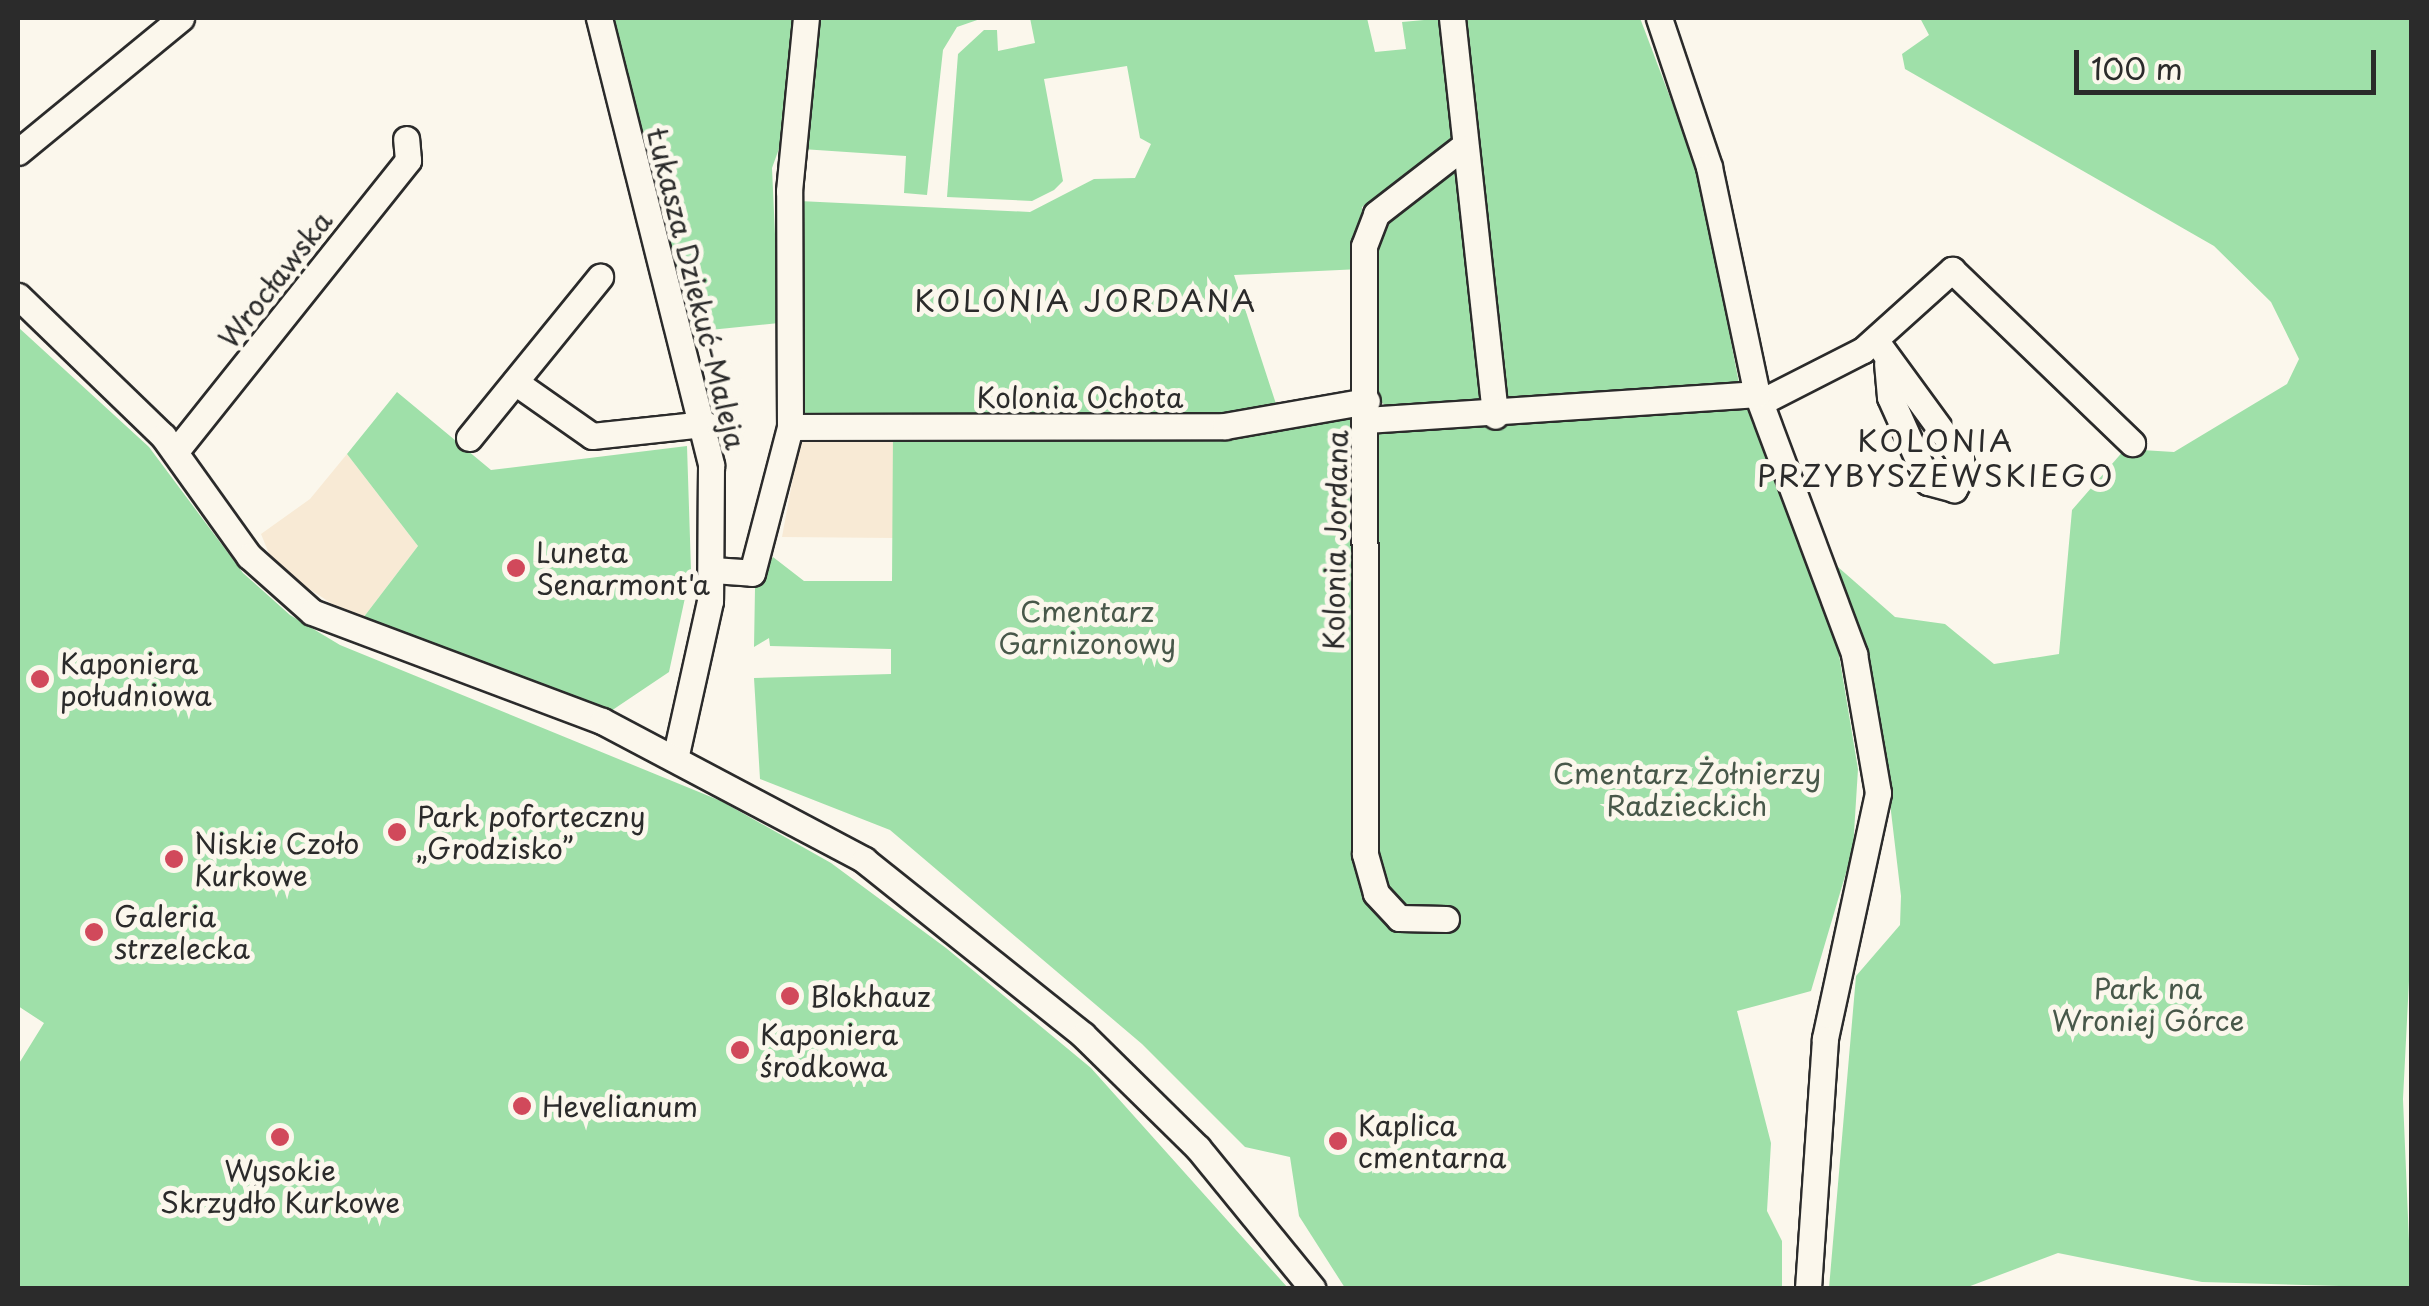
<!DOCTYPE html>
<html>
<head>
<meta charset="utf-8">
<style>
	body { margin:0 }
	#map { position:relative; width:2429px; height:1306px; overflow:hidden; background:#fbf7ec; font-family:"Playpen Sans",sans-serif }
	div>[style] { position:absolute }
	.built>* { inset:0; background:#f8ead5 }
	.green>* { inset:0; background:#9fe0a9 }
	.roads { filter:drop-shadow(2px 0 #2b2b2b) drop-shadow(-2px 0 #2b2b2b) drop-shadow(0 2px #2b2b2b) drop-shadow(0 -2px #2b2b2b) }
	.minor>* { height:25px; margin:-12.5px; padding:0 12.5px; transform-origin:12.5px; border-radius:12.5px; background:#fbf7ec }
	.dots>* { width:28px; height:28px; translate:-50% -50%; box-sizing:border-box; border:5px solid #fbf7ec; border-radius:50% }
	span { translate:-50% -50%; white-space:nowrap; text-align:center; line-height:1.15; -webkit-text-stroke:10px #fbf7ec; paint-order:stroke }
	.street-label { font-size:28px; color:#2b2b2b }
	.poi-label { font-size:28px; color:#2b2b2b }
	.left { translate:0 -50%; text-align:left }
	.park-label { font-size:28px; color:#48584a }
	.neighbourhood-label { font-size:30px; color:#2b2b2b; letter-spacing:2.5px }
	.frame { position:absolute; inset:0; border:20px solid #2b2b2b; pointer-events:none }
	.scale { position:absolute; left:2074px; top:50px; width:302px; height:45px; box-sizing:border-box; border:5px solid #2b2b2b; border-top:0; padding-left:12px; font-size:30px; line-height:35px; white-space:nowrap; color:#2b2b2b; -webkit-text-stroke:8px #fbf7ec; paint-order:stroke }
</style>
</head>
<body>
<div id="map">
	<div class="built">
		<i style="clip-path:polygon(893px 431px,893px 538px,782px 537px,801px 434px)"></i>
		<i style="clip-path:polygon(347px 454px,418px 546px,360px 622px,274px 566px,261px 534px,310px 499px)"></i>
	</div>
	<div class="green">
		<i style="clip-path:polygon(610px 18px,799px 18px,793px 110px,772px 168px,779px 323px,690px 332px)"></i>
		<i style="clip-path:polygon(811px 18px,983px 18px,957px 27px,943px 50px,927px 195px,904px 193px,906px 156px,802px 149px)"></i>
		<i style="clip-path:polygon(1030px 18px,1367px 18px,1375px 52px,1406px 49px,1402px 22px,1446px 18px,1456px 146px,1362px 207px,1361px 269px,1234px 275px,1277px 407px,1242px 419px,795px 419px,799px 201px,1030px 212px,1094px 179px,1135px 178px,1151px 144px,1140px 138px,1127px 66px,1044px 79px,1063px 181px,1054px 190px,1032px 201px,947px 197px,958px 54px,984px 30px,997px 30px,998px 51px,1035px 43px)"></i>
		<i style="clip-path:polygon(1456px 18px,1640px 18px,1699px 174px,1741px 394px,1497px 410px)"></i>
		<i style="clip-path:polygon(1920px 18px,2411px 18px,2412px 922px,2403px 1099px,2411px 1288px,2202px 1282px,2058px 1253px,1965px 1288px,1829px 1288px,1856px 976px,1900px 925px,1901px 896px,1887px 778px,1828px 572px,1838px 567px,1895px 617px,1945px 624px,1994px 664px,2059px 654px,2072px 510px,2125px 449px,2174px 452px,2287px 384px,2299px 359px,2271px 302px,2214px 246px,1905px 69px,1902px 54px,1929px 35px)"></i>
		<i style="clip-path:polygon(1458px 159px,1486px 409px,1392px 412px,1372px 393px,1374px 227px)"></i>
		<i style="clip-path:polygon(18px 327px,149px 447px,243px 573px,290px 615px,340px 645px,721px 801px,831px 863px,946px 948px,1091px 1068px,1288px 1288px,18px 1288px,18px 1065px,44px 1023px,18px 1006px)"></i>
		<i style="clip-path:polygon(397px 392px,491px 470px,687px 446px,691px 570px,669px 672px,611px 711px,360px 622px,418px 546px,347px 454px)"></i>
		<i style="clip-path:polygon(1748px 404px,1838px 649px,1858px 769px,1853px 849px,1811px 991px,1737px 1011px,1771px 1143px,1767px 1211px,1782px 1241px,1782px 1288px,1345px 1288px,1299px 1216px,1290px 1157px,1245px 1147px,1142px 1044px,890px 830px,760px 779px,754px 678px,891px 674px,891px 649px,770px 646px,769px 638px,754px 647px,755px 588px,773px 557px,804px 581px,892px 581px,893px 431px,1361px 407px)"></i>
	</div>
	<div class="roads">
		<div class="minor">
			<i style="left:599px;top:18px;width:461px;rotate:75.9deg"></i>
			<i style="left:711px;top:465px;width:136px;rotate:90.4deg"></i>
			<i style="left:710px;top:601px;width:157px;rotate:102.5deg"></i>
			<i style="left:1452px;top:18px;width:400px;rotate:83.8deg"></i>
			<i style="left:1659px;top:18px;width:157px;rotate:71.4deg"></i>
			<i style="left:1709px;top:167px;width:232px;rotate:78.1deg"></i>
			<i style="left:1757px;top:394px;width:278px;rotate:69.5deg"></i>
			<i style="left:1854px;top:654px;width:141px;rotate:80.2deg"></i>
			<i style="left:1878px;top:793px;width:252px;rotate:102.2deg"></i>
			<i style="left:1825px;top:1039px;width:250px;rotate:93.9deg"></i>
			<i style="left:18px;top:152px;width:211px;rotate:-39.4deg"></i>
			<i style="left:18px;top:296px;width:202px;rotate:44deg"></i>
			<i style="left:163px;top:436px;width:148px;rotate:54.4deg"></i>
			<i style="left:249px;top:556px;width:84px;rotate:41.6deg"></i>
			<i style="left:312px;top:612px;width:310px;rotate:20.6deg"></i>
			<i style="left:602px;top:721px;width:297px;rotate:27.9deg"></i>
			<i style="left:864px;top:860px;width:280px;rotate:38.6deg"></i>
			<i style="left:1083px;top:1035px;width:161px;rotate:44.5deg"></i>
			<i style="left:1198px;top:1148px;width:181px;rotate:50.8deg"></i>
			<i style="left:1876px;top:341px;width:137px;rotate:53.9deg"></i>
			<i style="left:1957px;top:452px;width:20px;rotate:70deg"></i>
			<i style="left:1964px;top:471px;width:21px;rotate:119deg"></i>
			<i style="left:1954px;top:489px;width:27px;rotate:-165deg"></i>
			<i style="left:1928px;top:482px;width:93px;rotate:-114.1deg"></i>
			<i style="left:1890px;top:397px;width:33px;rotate:-95deg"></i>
			<i style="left:515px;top:382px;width:94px;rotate:35deg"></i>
			<i style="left:592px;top:436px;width:114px;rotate:-6.1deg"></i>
			<i style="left:1763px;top:401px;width:112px;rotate:-27deg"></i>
			<i style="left:1863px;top:350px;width:120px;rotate:-42deg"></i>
			<i style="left:1952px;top:270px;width:250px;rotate:43.9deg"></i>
			<i style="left:1367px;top:420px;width:391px;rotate:-3.8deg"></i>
			<i style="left:790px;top:427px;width:435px;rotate:-0.1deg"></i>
			<i style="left:1225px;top:426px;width:144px;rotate:-10deg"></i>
			<i style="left:469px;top:438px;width:208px;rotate:-50.9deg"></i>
			<i style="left:176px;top:451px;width:372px;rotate:-51.4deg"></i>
			<i style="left:408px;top:160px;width:21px;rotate:-95deg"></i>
			<i style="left:713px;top:570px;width:39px;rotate:4deg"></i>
			<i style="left:752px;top:573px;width:151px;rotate:-75.4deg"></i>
			<i style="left:790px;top:427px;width:236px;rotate:-90.2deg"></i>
			<i style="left:789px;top:191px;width:174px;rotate:-84.4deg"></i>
			<i style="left:1446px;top:919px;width:47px;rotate:-178.8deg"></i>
			<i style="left:1399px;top:918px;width:34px;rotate:-133deg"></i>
			<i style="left:1376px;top:893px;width:41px;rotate:-105.8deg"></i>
			<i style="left:1365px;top:854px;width:608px;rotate:-90.09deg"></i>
			<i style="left:1364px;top:246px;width:34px;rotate:-69deg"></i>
			<i style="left:1376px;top:214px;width:108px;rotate:-37.8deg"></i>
		</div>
	</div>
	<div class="dots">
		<i style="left:516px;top:568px;background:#d1495b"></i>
		<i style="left:40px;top:679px;background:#d1495b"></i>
		<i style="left:397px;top:832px;background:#d1495b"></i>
		<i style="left:174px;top:859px;background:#d1495b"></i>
		<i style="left:94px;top:932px;background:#d1495b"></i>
		<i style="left:790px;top:996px;background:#d1495b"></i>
		<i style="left:740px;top:1050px;background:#d1495b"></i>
		<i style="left:522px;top:1106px;background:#d1495b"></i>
		<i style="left:280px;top:1137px;background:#d1495b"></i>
		<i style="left:1338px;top:1141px;background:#d1495b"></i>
	</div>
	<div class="street-label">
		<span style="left:275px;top:279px;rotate:-52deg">Wrocławska</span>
		<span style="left:697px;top:289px;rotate:76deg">Łukasza Dziekuć-Maleja</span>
		<span style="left:1080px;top:397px">Kolonia Ochota</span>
		<span style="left:1335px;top:540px;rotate:-89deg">Kolonia Jordana</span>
	</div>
	<div class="poi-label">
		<span class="left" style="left:536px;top:568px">Luneta<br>Senarmont'a</span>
		<span class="left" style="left:60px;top:679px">Kaponiera<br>południowa</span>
		<span class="left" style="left:417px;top:832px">Park poforteczny<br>„Grodzisko”</span>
		<span class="left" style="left:194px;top:859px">Niskie Czoło<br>Kurkowe</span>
		<span class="left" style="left:114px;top:932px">Galeria<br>strzelecka</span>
		<span class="left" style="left:810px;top:996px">Blokhauz</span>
		<span class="left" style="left:760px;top:1050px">Kaponiera<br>środkowa</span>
		<span class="left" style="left:542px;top:1106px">Hevelianum</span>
		<span class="left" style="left:1358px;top:1141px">Kaplica<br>cmentarna</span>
		<span style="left:280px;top:1186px">Wysokie<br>Skrzydło Kurkowe</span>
	</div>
	<div class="park-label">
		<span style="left:1087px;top:627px">Cmentarz<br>Garnizonowy</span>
		<span style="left:1687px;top:789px">Cmentarz Żołnierzy<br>Radzieckich</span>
		<span style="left:2148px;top:1004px">Park na<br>Wroniej Górce</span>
	</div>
	<div class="neighbourhood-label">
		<span style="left:1086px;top:300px">KOLONIA JORDANA</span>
		<span style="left:1936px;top:457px">KOLONIA<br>PRZYBYSZEWSKIEGO</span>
	</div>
	<div class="frame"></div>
	<div class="scale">100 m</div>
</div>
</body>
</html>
